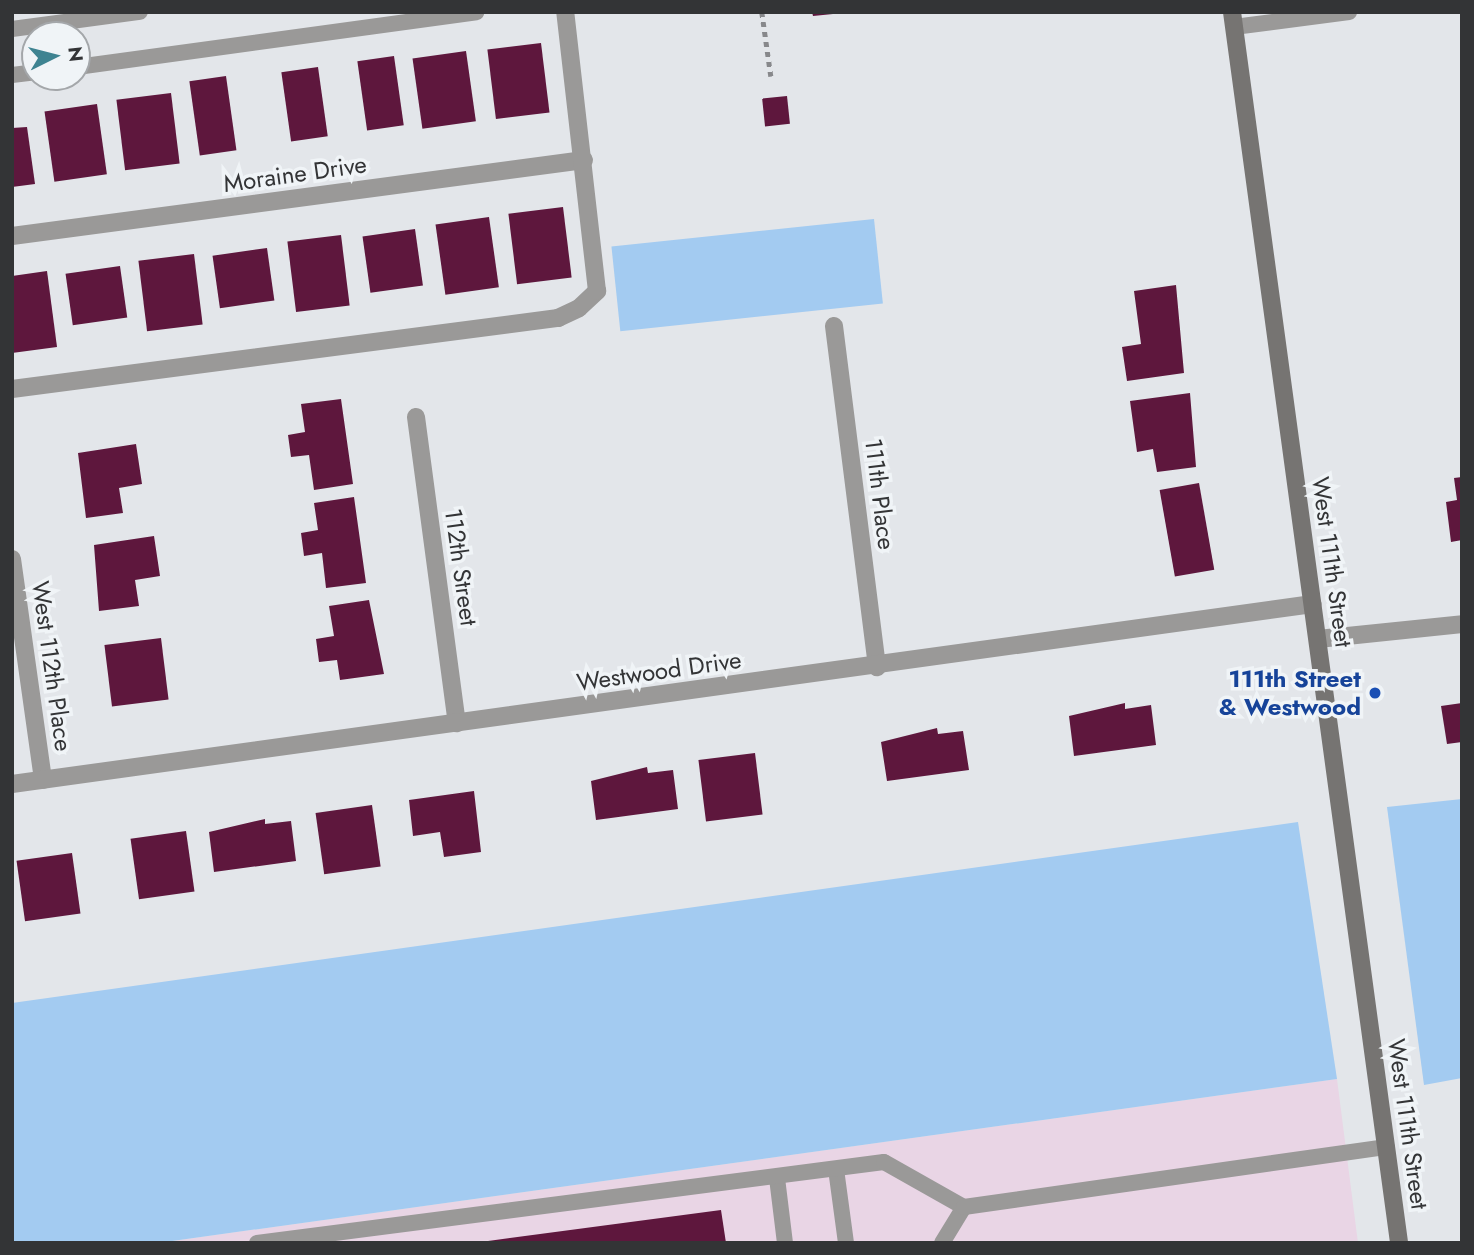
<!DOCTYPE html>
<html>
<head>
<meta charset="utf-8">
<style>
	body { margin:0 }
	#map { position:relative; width:1474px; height:1255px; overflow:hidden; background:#e3e6ea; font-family:Jost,sans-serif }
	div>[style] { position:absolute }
	.industrial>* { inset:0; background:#e9d5e5 }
	.green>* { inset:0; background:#a3cbf1; transform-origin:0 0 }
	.building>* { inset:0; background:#5e173d; transform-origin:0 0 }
	.path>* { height:4.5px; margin-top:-2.25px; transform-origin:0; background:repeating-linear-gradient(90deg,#87888b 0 5px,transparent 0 10px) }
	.service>* { height:16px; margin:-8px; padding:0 8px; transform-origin:8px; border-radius:8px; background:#9a9998 }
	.minor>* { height:18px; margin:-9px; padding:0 9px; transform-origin:9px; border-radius:9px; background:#9a9998 }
	.secondary>* { height:18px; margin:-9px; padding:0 9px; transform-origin:9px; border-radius:9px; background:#767472 }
	.dots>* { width:19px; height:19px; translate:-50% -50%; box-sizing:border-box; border:4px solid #f0f4f7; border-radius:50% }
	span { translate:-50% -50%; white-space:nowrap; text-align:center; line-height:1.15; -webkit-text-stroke:7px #f0f4f7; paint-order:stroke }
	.street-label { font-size:24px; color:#333436 }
	.transit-label { font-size:24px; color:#164399; font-weight:700 }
	.right { translate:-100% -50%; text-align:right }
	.frame { position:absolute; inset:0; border:14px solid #333436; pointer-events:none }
	.north { position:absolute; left:21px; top:21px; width:70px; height:70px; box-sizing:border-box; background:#f0f4f7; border:2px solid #a4a7aa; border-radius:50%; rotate:84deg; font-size:19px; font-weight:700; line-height:28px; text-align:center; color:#333436 }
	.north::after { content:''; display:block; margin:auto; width:24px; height:32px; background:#3e8391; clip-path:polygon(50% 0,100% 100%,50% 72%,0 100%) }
</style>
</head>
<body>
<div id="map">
	<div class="industrial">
		<i style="clip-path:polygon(1337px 1079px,1358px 1243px,158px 1243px)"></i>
	</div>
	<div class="green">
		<i style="left:874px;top:219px;width:85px;height:264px;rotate:84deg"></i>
		<i style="clip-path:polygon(1462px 799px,1462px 1078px,1424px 1085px,1387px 807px)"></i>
		<i style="clip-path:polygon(1298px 822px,1337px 1079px,158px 1243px,12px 1243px,12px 1003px)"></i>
	</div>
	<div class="building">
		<i style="clip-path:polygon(812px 12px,833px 12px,833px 14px,813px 16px)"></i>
		<i style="left:541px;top:43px;width:70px;height:54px;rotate:83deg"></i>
		<i style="left:466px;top:51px;width:71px;height:54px;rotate:82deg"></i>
		<i style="left:394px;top:56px;width:70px;height:37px;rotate:82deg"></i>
		<i style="left:318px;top:67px;width:70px;height:37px;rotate:82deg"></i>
		<i style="left:226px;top:76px;width:75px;height:37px;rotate:82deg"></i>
		<i style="left:171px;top:93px;width:71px;height:55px;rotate:83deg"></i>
		<i style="left:787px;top:96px;width:28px;height:25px;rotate:84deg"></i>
		<i style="left:97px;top:104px;width:71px;height:53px;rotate:82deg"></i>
		<i style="clip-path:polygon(27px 127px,35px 184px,12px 187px,12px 128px)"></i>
		<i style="left:563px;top:207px;width:71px;height:55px;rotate:83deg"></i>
		<i style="left:489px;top:217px;width:71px;height:54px;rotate:82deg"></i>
		<i style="left:415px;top:229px;width:57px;height:53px;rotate:82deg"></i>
		<i style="left:341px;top:235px;width:71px;height:54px;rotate:83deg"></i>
		<i style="left:267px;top:248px;width:53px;height:55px;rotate:82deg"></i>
		<i style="left:194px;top:254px;width:71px;height:56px;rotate:83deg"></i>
		<i style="left:120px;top:266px;width:52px;height:55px;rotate:82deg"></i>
		<i style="clip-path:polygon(47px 271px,57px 347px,12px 353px,12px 276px)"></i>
		<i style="clip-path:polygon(1176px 285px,1184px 373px,1127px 381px,1122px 347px,1141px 344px,1134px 291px)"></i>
		<i style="clip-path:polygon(1190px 393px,1196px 467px,1157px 472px,1153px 449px,1137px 452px,1130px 401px)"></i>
		<i style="clip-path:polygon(341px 399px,353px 484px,314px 490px,309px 455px,291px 457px,288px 435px,305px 432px,301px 404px)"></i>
		<i style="clip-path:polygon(136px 444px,142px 484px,119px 488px,123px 513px,86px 518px,78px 453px)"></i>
		<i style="clip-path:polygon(1462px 477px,1462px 540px,1451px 542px,1446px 502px,1457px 500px,1454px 478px)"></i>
		<i style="left:1199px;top:483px;width:88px;height:40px;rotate:80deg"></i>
		<i style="clip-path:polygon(354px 497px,366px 583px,326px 588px,322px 553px,304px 556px,301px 533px,318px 530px,314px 503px)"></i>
		<i style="clip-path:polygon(154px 536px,160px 576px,135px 580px,139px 606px,99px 611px,94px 545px)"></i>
		<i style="clip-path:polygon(369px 600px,384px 674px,340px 680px,337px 660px,319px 662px,316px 639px,334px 636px,329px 606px)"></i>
		<i style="left:161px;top:638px;width:62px;height:57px;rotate:83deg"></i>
		<i style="clip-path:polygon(1125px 703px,1125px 709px,1151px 705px,1156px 745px,1074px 756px,1069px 716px)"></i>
		<i style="clip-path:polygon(1462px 703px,1462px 742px,1447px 744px,1441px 706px)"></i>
		<i style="clip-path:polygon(937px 728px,938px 734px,963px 731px,969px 770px,887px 781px,881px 742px)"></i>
		<i style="left:755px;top:753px;width:62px;height:57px;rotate:83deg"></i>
		<i style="clip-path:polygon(647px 767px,648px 773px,673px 770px,678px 809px,596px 820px,591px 781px)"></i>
		<i style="clip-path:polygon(474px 791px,481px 852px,444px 857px,440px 832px,413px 836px,409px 800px)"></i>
		<i style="left:372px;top:805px;width:62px;height:57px;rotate:82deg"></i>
		<i style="clip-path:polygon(265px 819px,265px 824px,291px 821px,296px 861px,214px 872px,209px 832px)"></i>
		<i style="left:186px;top:831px;width:61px;height:56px;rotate:82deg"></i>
		<i style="left:72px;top:853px;width:61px;height:56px;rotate:82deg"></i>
		<i style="clip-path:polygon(721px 1210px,726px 1243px,488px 1243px,488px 1241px)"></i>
	</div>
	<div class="path">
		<i style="left:762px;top:12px;width:65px;rotate:82deg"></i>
	</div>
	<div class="service">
		<i style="left:1234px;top:27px;width:116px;rotate:-7.4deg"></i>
		<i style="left:12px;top:29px;width:129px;rotate:-7.6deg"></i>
		<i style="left:77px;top:67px;width:403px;rotate:-7.8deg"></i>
		<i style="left:12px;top:75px;width:23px;rotate:-7deg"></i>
		<i style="left:836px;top:1169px;width:75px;rotate:82.3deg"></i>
		<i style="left:777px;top:1178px;width:65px;rotate:83deg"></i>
		<i style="left:257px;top:1243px;width:632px;rotate:-7.36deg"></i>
		<i style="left:884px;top:1162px;width:92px;rotate:29.4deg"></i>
		<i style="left:942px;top:1243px;width:42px;rotate:-58.6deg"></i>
		<i style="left:964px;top:1207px;width:427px;rotate:-8.1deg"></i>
	</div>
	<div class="minor">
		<i style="left:12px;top:236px;width:577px;rotate:-7.57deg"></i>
		<i style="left:834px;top:326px;width:344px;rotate:82.8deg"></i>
		<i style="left:12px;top:389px;width:551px;rotate:-7.41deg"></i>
		<i style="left:558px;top:318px;width:23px;rotate:-25deg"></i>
		<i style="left:579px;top:308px;width:25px;rotate:-43deg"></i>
		<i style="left:597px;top:291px;width:281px;rotate:-96.5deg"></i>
		<i style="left:416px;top:417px;width:309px;rotate:82.4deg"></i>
		<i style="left:12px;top:559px;width:223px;rotate:82deg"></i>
		<i style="left:1318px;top:639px;width:145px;rotate:-5.9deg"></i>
		<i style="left:12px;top:784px;width:1313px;rotate:-7.88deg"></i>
	</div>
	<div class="secondary">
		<i style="left:1232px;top:12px;width:1242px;rotate:82.27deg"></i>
	</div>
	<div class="dots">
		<i style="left:1375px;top:693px;background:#1a4fb4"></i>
	</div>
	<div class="street-label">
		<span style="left:295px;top:174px;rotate:-8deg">Moraine Drive</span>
		<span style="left:880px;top:494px;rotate:83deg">111th Place</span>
		<span style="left:1332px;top:562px;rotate:82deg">West 111th Street</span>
		<span style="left:461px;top:567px;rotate:82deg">112th Street</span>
		<span style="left:52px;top:666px;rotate:82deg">West 112th Place</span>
		<span style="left:659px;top:671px;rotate:-8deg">Westwood Drive</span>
		<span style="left:1408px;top:1124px;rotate:82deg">West 111th Street</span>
	</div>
	<div class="transit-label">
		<span class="right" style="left:1361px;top:693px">111th Street<br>&amp; Westwood</span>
	</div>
	<div class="frame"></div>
	<div class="north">N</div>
</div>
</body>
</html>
